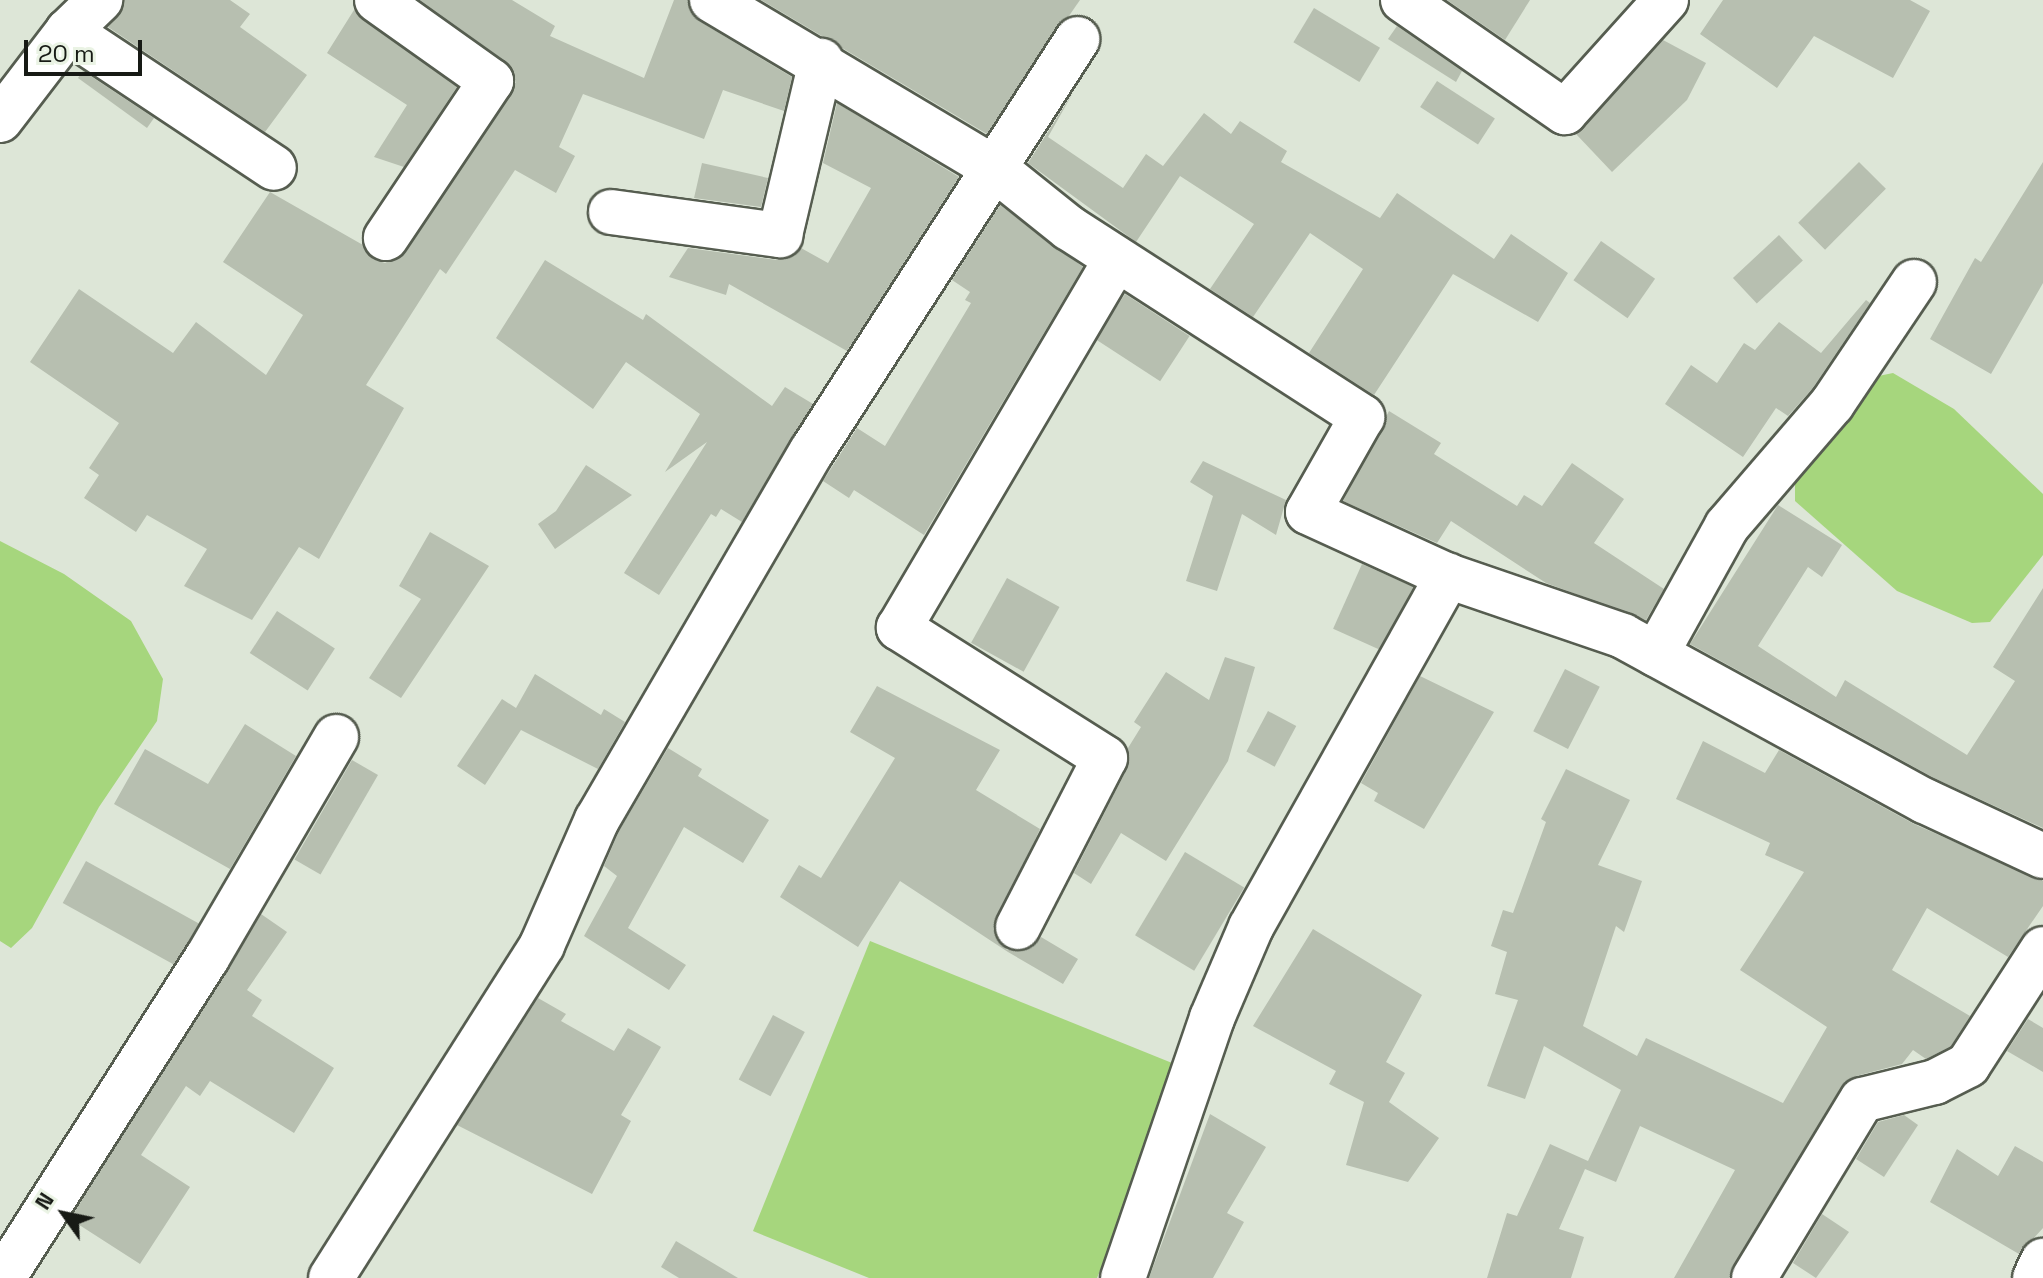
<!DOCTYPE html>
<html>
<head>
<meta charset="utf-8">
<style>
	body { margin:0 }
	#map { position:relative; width:2043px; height:1278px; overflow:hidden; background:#dde6d7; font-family:"Space Grotesk",sans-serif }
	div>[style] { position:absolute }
	.water>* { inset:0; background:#a6d67d }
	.building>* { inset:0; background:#b7bfb0; transform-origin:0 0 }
	.roads { filter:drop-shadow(2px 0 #565d50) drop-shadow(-2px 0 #565d50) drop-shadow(0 2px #565d50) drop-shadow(0 -2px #565d50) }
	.street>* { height:44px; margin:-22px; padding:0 22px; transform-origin:22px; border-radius:22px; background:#fff }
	span { translate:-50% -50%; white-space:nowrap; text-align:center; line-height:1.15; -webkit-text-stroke:6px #eaf3e4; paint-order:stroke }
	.north { position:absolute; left:24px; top:1174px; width:80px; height:80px; -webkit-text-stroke:6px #eaf3e4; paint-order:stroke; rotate:303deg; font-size:22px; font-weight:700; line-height:32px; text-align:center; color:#171a15 }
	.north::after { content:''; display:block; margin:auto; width:28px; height:36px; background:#171a15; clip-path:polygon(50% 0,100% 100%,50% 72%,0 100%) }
	.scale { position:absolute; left:24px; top:40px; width:118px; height:36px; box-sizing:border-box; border:4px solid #171a15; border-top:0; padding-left:10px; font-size:24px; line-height:28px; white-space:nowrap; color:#171a15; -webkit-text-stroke:6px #eaf3e4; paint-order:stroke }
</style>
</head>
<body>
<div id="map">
	<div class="water">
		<i style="clip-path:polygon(1893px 373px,1954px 409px,2043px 494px,2043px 555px,1990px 622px,1972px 623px,1897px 591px,1795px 501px,1795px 479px,1869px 378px)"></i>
		<i style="clip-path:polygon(0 541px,64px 574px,131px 621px,163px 679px,157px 721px,99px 807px,32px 928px,11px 948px,0 941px)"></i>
		<i style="clip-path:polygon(870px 941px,1182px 1067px,1097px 1278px,869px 1278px,753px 1231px)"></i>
	</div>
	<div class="building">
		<i style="clip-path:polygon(124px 0,230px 0,250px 14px,240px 27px,307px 75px,265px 132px,108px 27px)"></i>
		<i style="clip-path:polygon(420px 0,512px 0,555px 26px,550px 36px,644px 78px,674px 0,687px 0,699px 21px,792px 77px,784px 111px,723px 90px,704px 139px,583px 94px,559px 147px,575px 156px,556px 193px,515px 170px,446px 274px,440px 269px,366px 385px,404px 408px,319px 559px,299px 547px,252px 620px,184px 586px,207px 549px,147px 515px,136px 532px,84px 498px,99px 475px,89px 468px,119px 423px,30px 362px,79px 289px,173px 353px,196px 322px,266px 375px,303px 315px,223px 262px,270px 192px,363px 245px,373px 259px,385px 263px,406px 252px,516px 82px,505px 61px)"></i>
		<i style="clip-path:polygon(761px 0,1080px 0,987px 134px)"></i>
		<i style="clip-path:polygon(1447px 0,1530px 0,1505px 40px)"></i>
		<i style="clip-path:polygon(1723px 0,1910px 0,1930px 11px,1893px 78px,1814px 36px,1777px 88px,1700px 34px)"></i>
		<i style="left:1314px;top:8px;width:77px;height:40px;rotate:31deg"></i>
		<i style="clip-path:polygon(354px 10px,457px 87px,404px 167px,374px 157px,407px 105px,327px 53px)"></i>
		<i style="clip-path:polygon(1397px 26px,1462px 71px,1456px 82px,1388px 39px)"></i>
		<i style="clip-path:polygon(1663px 40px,1706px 63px,1687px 100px,1612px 172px,1576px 134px)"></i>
		<i style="clip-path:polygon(83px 71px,154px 118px,147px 128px,78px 78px)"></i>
		<i style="left:1437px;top:81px;width:69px;height:31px;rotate:33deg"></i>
		<i style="clip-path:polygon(1074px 91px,1048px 137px,1123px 188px,1146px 154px,1163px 166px,1204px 113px,1231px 134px,1240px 121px,1287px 151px,1281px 162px,1380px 218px,1397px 193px,1494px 259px,1511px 234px,1568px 273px,1538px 322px,1453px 274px,1374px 395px,1309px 353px,1363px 269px,1310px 233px,1253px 317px,1210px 289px,1254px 224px,1180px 176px,1136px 242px,1028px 163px)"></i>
		<i style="clip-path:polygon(837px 103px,959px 177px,847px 351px,729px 284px,726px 295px,669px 277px,688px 248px,777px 260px,801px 248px,828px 263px,871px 188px,823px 163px)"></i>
		<i style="left:1859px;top:162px;width:38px;height:86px;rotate:45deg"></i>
		<i style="clip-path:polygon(2043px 162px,2043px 283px,1991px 374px,1930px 339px,1975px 258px,1981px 262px)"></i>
		<i style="clip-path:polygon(702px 163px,768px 178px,761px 207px,694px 198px)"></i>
		<i style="clip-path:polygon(1000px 205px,1083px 267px,924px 535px,854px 490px,849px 498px,823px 481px,857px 428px,885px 446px,971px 303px,965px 300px,970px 292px,952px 280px)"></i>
		<i style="left:1779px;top:235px;width:35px;height:63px;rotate:47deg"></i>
		<i style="left:1601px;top:241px;width:66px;height:48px;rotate:35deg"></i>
		<i style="clip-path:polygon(545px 260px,643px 320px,646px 314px,772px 406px,785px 387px,813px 404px,742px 522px,721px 509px,716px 517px,711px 514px,659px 595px,624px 573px,707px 442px,665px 472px,700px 414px,626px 362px,593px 409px,496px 338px)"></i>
		<i style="left:1125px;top:294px;width:77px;height:54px;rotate:33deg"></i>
		<i style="clip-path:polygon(1866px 300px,1870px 303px,1812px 389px,1788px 416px,1776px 408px,1743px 457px,1665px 404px,1691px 365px,1717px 383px,1744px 343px,1755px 350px,1779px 322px,1821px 353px)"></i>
		<i style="clip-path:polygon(1389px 411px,1441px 443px,1434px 454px,1517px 506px,1524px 495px,1542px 506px,1572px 463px,1624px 499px,1594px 543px,1664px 589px,1646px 620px,1546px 583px,1451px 521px,1437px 543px,1343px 501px)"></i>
		<i style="clip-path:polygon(1203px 461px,1286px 500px,1276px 535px,1242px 514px,1217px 591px,1186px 581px,1213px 496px,1190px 482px)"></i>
		<i style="clip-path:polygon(586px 465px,632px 495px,555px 549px,538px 524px,556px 511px)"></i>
		<i style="clip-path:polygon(1778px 505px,1842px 545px,1822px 577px,1808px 567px,1758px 646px,1836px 697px,1845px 680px,1967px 755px,2015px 681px,1993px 667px,2043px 588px,2043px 828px,1936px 779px,1690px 644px)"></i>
		<i style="clip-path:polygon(430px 532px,489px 566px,401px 698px,369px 678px,421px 599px,399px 586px)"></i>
		<i style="left:1362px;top:564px;width:56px;height:71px;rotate:24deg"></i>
		<i style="left:1007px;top:578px;width:60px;height:74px;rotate:29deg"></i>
		<i style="left:277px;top:611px;width:69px;height:50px;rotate:33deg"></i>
		<i style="clip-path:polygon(1225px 657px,1255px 667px,1228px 761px,1166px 861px,1121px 833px,1091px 884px,1074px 873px,1127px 769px,1128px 748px,1141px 727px,1134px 722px,1166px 672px,1209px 700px)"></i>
		<i style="left:1565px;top:669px;width:39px;height:70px;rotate:27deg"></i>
		<i style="clip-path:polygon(535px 674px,601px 715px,604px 709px,625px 722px,598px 769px,521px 730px,485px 785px,457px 766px,502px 699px,516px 708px)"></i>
		<i style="clip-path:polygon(1420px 676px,1494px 712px,1424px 829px,1374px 801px,1378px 793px,1361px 783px)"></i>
		<i style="clip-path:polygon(877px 686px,1000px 750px,976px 790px,1040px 829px,993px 929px,1007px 950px,1031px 948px,1041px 937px,1078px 959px,1063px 984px,1008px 952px,900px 881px,858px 947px,780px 897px,799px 865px,821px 878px,895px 758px,850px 732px)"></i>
		<i style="left:1268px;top:711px;width:32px;height:46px;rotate:28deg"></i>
		<i style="clip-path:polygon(245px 724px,296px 756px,230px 869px,114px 804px,145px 749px,208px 784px)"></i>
		<i style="clip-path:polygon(1703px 741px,1765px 773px,1779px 750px,1914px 824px,2043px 881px,2043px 906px,2008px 957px,1927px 908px,1892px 970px,1970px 1016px,1951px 1046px,1926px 1059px,1913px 1050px,1902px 1064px,1856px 1076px,1841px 1087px,1729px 1278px,1674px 1278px,1735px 1170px,1640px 1126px,1616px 1182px,1585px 1169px,1559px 1229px,1584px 1237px,1571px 1278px,1487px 1278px,1507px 1213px,1517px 1216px,1550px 1144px,1588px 1161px,1621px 1090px,1544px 1046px,1525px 1099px,1487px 1086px,1518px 1000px,1495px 994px,1507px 952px,1491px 946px,1503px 910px,1513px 913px,1546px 822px,1541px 819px,1566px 769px,1630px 800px,1598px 865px,1642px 881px,1624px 932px,1616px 926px,1583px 1026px,1637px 1056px,1646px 1038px,1783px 1103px,1827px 1027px,1740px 970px,1804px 872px,1765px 855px,1770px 843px,1676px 799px)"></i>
		<i style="clip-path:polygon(668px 748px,702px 769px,698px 776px,769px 820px,743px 863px,684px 827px,628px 928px,686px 965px,669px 990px,584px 936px,617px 876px,604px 866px,619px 831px)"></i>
		<i style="left:352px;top:760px;width:30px;height:115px;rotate:30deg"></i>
		<i style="left:1185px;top:852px;width:69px;height:97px;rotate:31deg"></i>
		<i style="left:86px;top:861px;width:129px;height:48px;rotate:29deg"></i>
		<i style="clip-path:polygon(261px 914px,287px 932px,247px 990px,262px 1000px,252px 1016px,334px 1068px,294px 1133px,210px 1081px,200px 1096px,186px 1086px,141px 1155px,190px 1187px,140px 1264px,70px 1219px)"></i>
		<i style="clip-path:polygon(1313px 929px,1422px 995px,1386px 1062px,1405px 1073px,1389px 1102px,1439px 1138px,1408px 1182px,1346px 1165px,1364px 1102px,1329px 1084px,1336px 1071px,1253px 1026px)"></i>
		<i style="clip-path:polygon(538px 998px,566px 1014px,561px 1021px,614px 1051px,628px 1028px,661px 1047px,621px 1115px,631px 1121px,592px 1194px,457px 1125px)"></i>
		<i style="left:773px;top:1015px;width:36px;height:73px;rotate:28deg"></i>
		<i style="clip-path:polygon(2028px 1019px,2043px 1028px,2043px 1072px,2007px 1051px)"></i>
		<i style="clip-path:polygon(1210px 1114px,1266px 1147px,1227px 1213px,1244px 1222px,1213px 1278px,1149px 1278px)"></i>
		<i style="clip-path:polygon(1904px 1115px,1918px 1125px,1884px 1177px,1856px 1159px,1878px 1122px)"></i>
		<i style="clip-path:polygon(2015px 1146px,2043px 1162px,2043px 1228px,2019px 1254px,1930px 1202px,1957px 1149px,1998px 1176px)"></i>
		<i style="clip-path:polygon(1822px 1214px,1849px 1232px,1816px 1278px,1793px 1263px)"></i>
		<i style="clip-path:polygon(676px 1241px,738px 1278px,679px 1278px,661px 1267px)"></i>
	</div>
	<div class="roads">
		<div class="street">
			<i style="left:377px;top:0;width:140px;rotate:35.4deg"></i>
			<i style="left:491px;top:81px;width:189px;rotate:123.8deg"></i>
			<i style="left:712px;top:0;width:328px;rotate:30.8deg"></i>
			<i style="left:994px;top:168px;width:96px;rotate:38.7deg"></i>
			<i style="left:1069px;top:228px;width:349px;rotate:32.8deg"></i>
			<i style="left:1362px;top:417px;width:109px;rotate:119.6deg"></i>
			<i style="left:1308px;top:512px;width:154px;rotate:24.6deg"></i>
			<i style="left:1448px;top:576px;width:185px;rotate:18.9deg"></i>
			<i style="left:1623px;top:636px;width:344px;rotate:28.7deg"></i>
			<i style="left:1925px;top:801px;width:130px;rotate:25deg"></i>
			<i style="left:1403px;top:0;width:197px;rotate:34.7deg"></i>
			<i style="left:1565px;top:112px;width:151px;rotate:-48deg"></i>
			<i style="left:68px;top:31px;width:247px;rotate:33.6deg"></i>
			<i style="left:0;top:120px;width:112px;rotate:-52.6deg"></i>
			<i style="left:68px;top:31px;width:45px;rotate:-44.1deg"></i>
			<i style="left:611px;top:212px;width:171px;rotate:7.8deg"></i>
			<i style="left:780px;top:235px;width:179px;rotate:-76.7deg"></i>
			<i style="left:1656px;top:654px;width:146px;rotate:-61deg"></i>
			<i style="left:1727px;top:526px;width:161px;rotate:-49.3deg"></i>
			<i style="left:1832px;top:404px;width:147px;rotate:-56.1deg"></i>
			<i style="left:1018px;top:927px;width:190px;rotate:-62.8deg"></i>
			<i style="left:1105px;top:758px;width:244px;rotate:-147.7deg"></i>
			<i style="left:899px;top:628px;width:428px;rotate:-59.5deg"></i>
			<i style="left:3px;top:1278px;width:379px;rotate:-57.5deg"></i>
			<i style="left:207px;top:958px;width:256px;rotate:-59.7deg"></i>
			<i style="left:331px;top:1278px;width:394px;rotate:-57.6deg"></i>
			<i style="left:542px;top:945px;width:137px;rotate:-66.3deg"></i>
			<i style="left:597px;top:820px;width:427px;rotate:-59.8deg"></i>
			<i style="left:812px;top:451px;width:490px;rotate:-57.2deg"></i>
			<i style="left:1123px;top:1278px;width:275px;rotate:-71.1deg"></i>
			<i style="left:1212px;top:1018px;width:99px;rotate:-66.8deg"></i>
			<i style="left:1251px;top:927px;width:403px;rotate:-60.7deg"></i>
			<i style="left:1754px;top:1278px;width:208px;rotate:-58.8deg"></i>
			<i style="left:1862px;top:1100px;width:75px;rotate:-13.9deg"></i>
			<i style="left:1935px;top:1082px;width:37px;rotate:-27deg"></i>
			<i style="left:1968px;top:1065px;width:138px;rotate:-57.1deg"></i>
			<i style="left:2035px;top:1278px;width:19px;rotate:-65deg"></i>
		</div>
	</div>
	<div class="north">N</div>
	<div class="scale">20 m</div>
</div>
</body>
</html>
